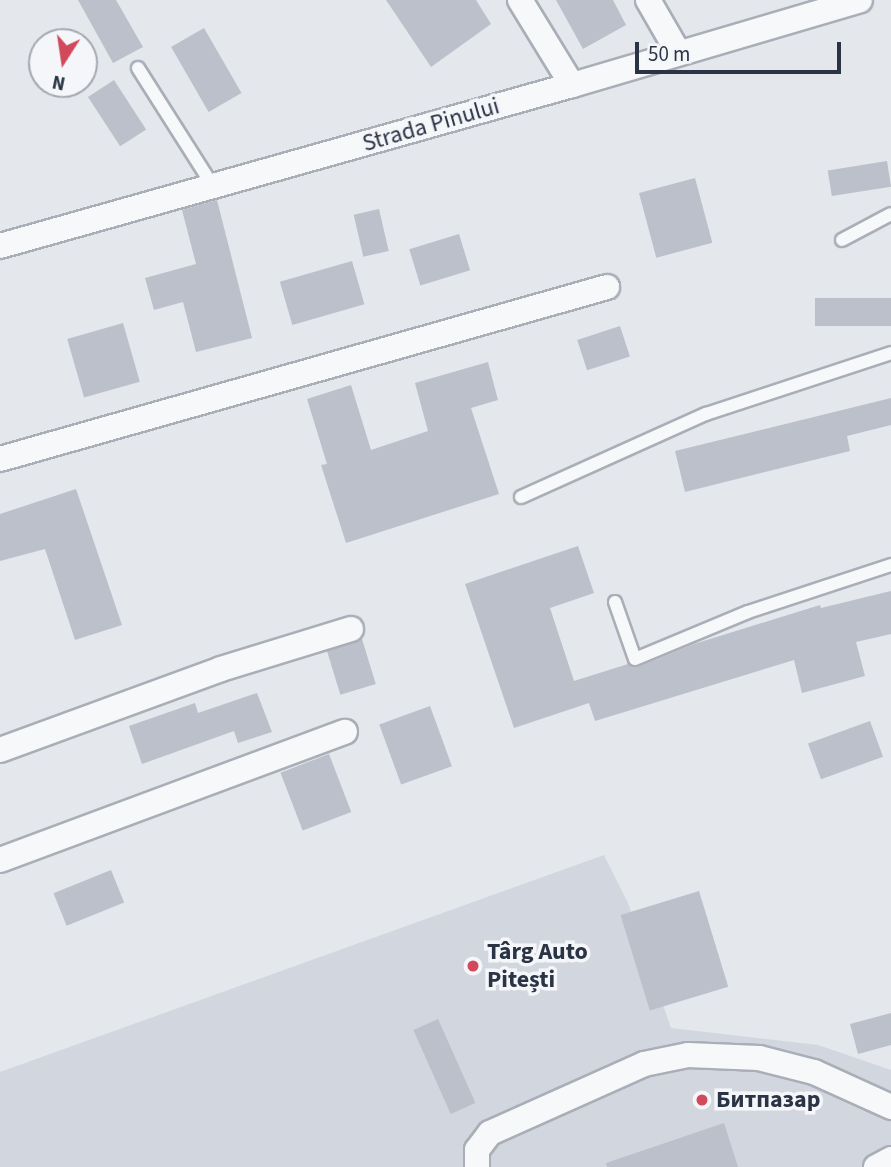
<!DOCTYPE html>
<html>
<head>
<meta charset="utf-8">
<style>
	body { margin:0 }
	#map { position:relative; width:891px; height:1167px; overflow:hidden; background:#e4e7ec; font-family:"Source Sans 3",sans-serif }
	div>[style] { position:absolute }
	.built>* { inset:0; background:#d2d6de }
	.building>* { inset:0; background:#bbc0ca; transform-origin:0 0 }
	.roads { filter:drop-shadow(2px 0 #a9aeb7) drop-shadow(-2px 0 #a9aeb7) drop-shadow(0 2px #a9aeb7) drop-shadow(0 -2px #a9aeb7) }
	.lane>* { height:12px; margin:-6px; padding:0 6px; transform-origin:6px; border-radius:6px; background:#f7f8fa }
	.street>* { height:24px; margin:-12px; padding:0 12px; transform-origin:12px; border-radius:12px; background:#f7f8fa }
	.dots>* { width:19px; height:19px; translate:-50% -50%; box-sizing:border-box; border:4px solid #f4f6f9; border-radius:50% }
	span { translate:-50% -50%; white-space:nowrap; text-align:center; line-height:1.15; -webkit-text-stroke:7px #f4f6f9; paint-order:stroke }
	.street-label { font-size:24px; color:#2b3445 }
	.poi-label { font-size:24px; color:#2b3445; font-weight:700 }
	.left { translate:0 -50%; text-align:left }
	.north { position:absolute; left:28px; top:28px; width:70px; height:70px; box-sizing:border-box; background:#f4f6f9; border:2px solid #a4a8b1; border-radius:50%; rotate:192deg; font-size:19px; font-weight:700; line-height:28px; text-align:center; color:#2b3445 }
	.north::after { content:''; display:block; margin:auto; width:24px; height:32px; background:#d1495b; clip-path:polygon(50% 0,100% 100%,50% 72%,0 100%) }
	.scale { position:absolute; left:635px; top:42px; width:206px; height:32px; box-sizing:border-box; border:4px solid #2b3445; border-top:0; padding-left:9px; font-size:21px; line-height:24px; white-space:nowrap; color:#2b3445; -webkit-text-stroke:5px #f4f6f9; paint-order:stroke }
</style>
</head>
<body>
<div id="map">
	<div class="built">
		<i style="clip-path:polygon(604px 855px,628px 903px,671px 1028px,818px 1045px,891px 1070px,891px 1167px,0 1167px,0 1072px)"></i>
	</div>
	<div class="building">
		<i style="clip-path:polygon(78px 0,116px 0,143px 47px,113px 63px)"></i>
		<i style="clip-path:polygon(386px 0,476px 0,491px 24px,431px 67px)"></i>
		<i style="clip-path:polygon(556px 0,613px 0,626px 25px,583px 49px)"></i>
		<i style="left:204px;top:28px;width:75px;height:38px;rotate:60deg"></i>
		<i style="left:114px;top:80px;width:59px;height:31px;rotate:57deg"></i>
		<i style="left:887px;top:161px;width:26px;height:60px;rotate:81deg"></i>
		<i style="left:695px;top:178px;width:67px;height:58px;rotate:75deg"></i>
		<i style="clip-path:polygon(217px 200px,252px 338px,196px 352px,183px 302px,154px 310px,145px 278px,196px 264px,182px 210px)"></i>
		<i style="left:379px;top:209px;width:43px;height:26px;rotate:77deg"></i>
		<i style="left:459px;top:234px;width:38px;height:52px;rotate:73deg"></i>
		<i style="left:352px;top:261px;width:45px;height:75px;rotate:74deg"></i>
		<i style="left:891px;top:298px;width:28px;height:76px;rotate:90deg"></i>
		<i style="left:123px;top:323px;width:61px;height:58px;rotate:74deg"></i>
		<i style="left:620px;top:326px;width:32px;height:45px;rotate:72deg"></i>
		<i style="clip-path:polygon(488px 362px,498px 400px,471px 408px,499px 494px,346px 543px,321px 465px,327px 464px,307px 399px,351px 385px,371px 450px,428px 431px,415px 383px)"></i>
		<i style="clip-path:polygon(891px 398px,891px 425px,847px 436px,850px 451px,685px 492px,675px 451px)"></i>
		<i style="clip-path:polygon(76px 489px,122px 625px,75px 640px,45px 549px,0 561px,0 514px)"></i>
		<i style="clip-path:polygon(578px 546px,594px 593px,550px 608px,574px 681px,628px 664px,638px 667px,694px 644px,820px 605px,821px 608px,891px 591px,891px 634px,856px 642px,865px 676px,802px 693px,794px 660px,595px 721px,589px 703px,514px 728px,465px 584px)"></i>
		<i style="left:362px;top:639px;width:47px;height:37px;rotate:73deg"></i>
		<i style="clip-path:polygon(257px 693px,272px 732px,238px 743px,234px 731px,142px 764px,129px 726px,195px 703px,198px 713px)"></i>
		<i style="left:430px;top:706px;width:64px;height:54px;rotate:70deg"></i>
		<i style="left:870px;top:721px;width:38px;height:66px;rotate:70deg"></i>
		<i style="left:329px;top:754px;width:62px;height:52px;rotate:69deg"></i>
		<i style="left:111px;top:870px;width:35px;height:62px;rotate:68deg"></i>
		<i style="left:699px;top:891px;width:100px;height:82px;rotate:73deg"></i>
		<i style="clip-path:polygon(891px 1013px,891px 1045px,858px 1054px,850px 1024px)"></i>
		<i style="left:438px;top:1019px;width:92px;height:27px;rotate:66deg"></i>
		<i style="clip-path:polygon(724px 1123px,738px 1167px,607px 1167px,606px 1163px)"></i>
	</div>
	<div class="roads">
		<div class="lane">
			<i style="left:138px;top:68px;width:140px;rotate:57.6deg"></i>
			<i style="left:842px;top:240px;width:55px;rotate:-28deg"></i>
			<i style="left:521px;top:497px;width:203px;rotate:-24.2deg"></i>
			<i style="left:706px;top:414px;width:195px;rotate:-18.2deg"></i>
			<i style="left:615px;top:602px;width:60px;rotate:70.7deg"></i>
			<i style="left:635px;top:659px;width:122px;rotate:-22.6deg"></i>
			<i style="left:748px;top:612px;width:151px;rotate:-18.2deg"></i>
		</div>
		<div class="street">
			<i style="left:520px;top:0;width:100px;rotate:58.5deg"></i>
			<i style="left:648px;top:0;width:60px;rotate:60deg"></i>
			<i style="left:0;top:246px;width:594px;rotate:-15.72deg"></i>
			<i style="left:572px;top:85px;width:300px;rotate:-16.4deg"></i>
			<i style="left:0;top:459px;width:631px;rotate:-15.82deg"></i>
			<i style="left:0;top:750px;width:235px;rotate:-20.1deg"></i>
			<i style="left:221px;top:669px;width:136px;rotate:-17.1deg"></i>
			<i style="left:0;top:860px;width:368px;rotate:-20.4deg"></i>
			<i style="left:477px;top:1167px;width:17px;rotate:-90deg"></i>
			<i style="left:477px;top:1150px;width:21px;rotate:-53deg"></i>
			<i style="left:490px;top:1133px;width:169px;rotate:-24.1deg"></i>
			<i style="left:644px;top:1064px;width:45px;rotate:-11.6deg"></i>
			<i style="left:688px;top:1055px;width:71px;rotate:2.4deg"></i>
			<i style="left:759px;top:1058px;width:57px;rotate:14.3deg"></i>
			<i style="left:814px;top:1072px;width:85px;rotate:24.4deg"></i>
			<i style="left:876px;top:1167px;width:17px;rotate:-28deg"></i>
		</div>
	</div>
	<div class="dots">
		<i style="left:473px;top:966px;background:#d1495b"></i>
		<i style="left:702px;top:1100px;background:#d1495b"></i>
	</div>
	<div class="street-label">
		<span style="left:431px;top:125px;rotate:-16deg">Strada Pinului</span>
	</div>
	<div class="poi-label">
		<span class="left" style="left:487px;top:966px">Târg Auto<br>Pitești</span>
		<span class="left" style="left:716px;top:1100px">Битпазар</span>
	</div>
	<div class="north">N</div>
	<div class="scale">50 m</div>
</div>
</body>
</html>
